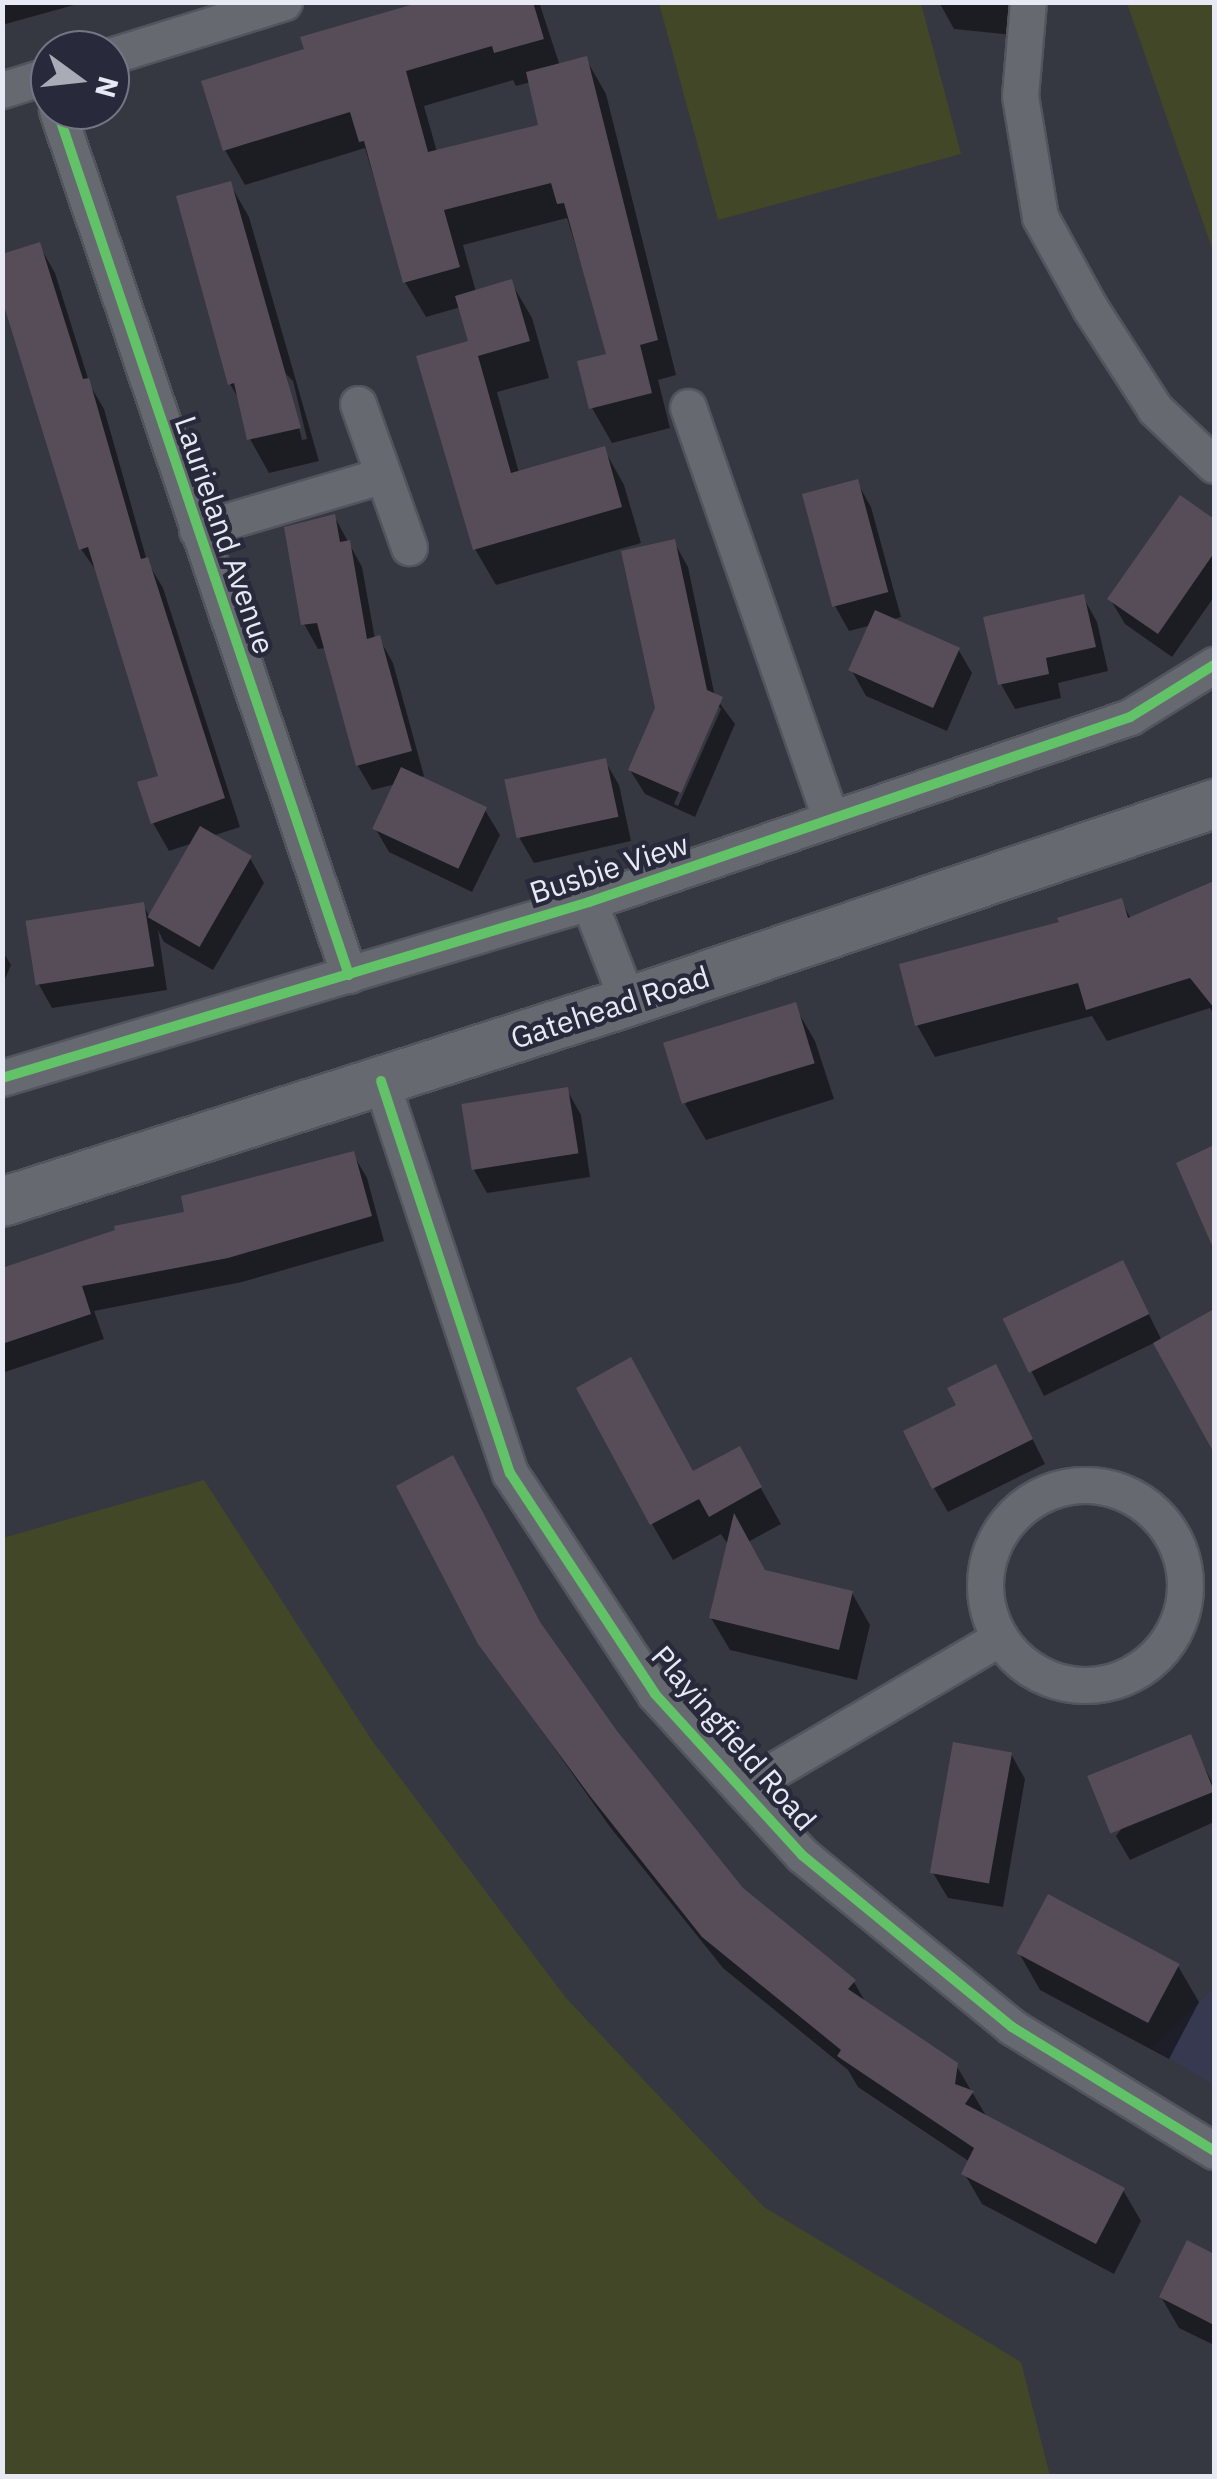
<!DOCTYPE html>
<html>
<head>
<meta charset="utf-8">
<style>
	body { margin:0 }
	#map { position:relative; width:1217px; height:2479px; overflow:hidden; background:#363841; font-family:"IBM Plex Sans",sans-serif }
	div>[style] { position:absolute }
	.built>* { inset:0; background:#36394f }
	.green>* { inset:0; background:#414727 }
	.shadow>* { inset:0; background:#0007 }
	.building>* { inset:0; background:#574d58; transform-origin:0 0 }
	.roads { filter:drop-shadow(2px 0 #53555d) drop-shadow(-2px 0 #53555d) drop-shadow(0 2px #53555d) drop-shadow(0 -2px #53555d) }
	.street>* { height:35px; margin:-17.5px; padding:0 17.5px; transform-origin:17.5px; border-radius:17.5px; background:#676971 }
	.street>.ring { margin:-17.5px; padding:0; box-sizing:content-box; background:none; border:35px solid #676971; border-radius:50% }
	.secondary>* { height:48px; margin:-24px; padding:0 24px; transform-origin:24px; border-radius:24px; background:#676971 }
	.cycleway>* { height:10px; margin:-5px; padding:0 5px; transform-origin:5px; border-radius:5px; background:#61c268 }
	span { translate:-50% -50%; white-space:nowrap; text-align:center; line-height:1.15; -webkit-text-stroke:9px #282a3b; paint-order:stroke }
	.street-label { font-size:30px; color:#e7e9f5 }
	.frame { position:absolute; inset:0; border:5px solid #e7e9f5; pointer-events:none }
	.north { position:absolute; left:30px; top:30px; width:100px; height:100px; box-sizing:border-box; background:#282a3b; border:2px solid #747685; border-radius:50%; rotate:105deg; font-size:28px; font-weight:700; line-height:40px; text-align:center; color:#e7e9f5 }
	.north::after { content:''; display:block; margin:auto; width:35px; height:45px; background:#a9abb6; clip-path:polygon(50% 0,100% 100%,50% 72%,0 100%) }
</style>
</head>
<body>
<div id="map">
	<div class="built">
		<i style="clip-path:polygon(1214px 1988px,1214px 2085px,1152px 2048px)"></i>
	</div>
	<div class="green">
		<i style="clip-path:polygon(659px 3px,921px 3px,961px 154px,718px 220px)"></i>
		<i style="clip-path:polygon(1127px 3px,1214px 3px,1214px 254px)"></i>
		<i style="clip-path:polygon(204px 1480px,373px 1742px,566px 1998px,764px 2207px,1021px 2362px,1050px 2476px,3px 2476px,3px 1538px)"></i>
	</div>
	<div class="shadow">
		<i style="clip-path:polygon(2px 2px,85px 2px,2px 25px)"></i>
		<i style="clip-path:polygon(evenodd,430px 2px,539px 2px,560px 66px,586px 59px,606px 94px,676px 375px,658px 380px,670px 428px,612px 443px,592px 408px,610px 356px,567px 218px,463px 245px,476px 292px,511px 282px,532px 318px,549px 378px,497px 392px,519px 473px,604px 449px,624px 485px,641px 543px,496px 585px,475px 549px,471px 343px,461px 307px,426px 317px,405px 282px,365px 148px,245px 185px,225px 150px,204px 83px,307px 51px,430px 2px,513px 80px,516px 86px,531px 82px,541px 126px,437px 152px,424px 106px,513px 80px)"></i>
		<i style="clip-path:polygon(939px 2px,1028px 2px,1024px 36px,954px 29px)"></i>
		<i style="clip-path:polygon(evenodd,230px 184px,249px 217px,319px 461px,269px 473px,250px 439px,242px 404px,230px 384px,230px 184px,286px 374px,293px 381px,307px 439px,302px 440px,286px 374px)"></i>
		<i style="clip-path:polygon(39px 245px,55px 273px,90px 385px,104px 409px,147px 561px,163px 588px,240px 827px,212px 836px,250px 858px,264px 883px,213px 970px,164px 942px,158px 930px,167px 990px,52px 1008px,38px 983px,143px 905px,150px 917px,193px 843px,169px 851px,153px 823px,161px 777px,100px 576px,81px 549px)"></i>
		<i style="clip-path:polygon(857px 482px,871px 507px,901px 617px,891px 620px,958px 649px,972px 673px,947px 731px,866px 696px,852px 671px,872px 625px,849px 631px,835px 606px,805px 496px)"></i>
		<i style="clip-path:polygon(1180px 498px,1214px 522px,1214px 597px,1172px 657px,1125px 624px,1110px 599px)"></i>
		<i style="clip-path:polygon(334px 516px,362px 567px,375px 639px,379px 638px,393px 663px,424px 776px,418px 778px,485px 810px,500px 835px,472px 892px,389px 852px,375px 828px,396px 784px,372px 790px,358px 766px,326px 648px,318px 649px,304px 624px)"></i>
		<i style="clip-path:polygon(evenodd,674px 542px,688px 567px,715px 697px,735px 724px,695px 817px,645px 794px,630px 770px,657px 708px,674px 542px,717px 705px,721px 709px,678px 806px,674px 804px,717px 705px)"></i>
		<i style="clip-path:polygon(1083px 597px,1097px 622px,1108px 671px,1058px 683px,1061px 698px,1015px 709px,1001px 684px)"></i>
		<i style="clip-path:polygon(605px 761px,619px 785px,631px 841px,534px 863px,520px 839px,508px 783px)"></i>
		<i style="clip-path:polygon(1214px 883px,1214px 1014px,1210px 1008px,1107px 1041px,1092px 1016px,935px 1057px,917px 1025px,1062px 923px,1121px 901px,1131px 919px)"></i>
		<i style="clip-path:polygon(2px 950px,11px 965px,2px 986px)"></i>
		<i style="clip-path:polygon(794px 1005px,815px 1041px,834px 1099px,706px 1140px,685px 1104px)"></i>
		<i style="clip-path:polygon(567px 1090px,581px 1115px,590px 1177px,487px 1193px,473px 1168px)"></i>
		<i style="clip-path:polygon(353px 1154px,367px 1178px,384px 1241px,242px 1282px,94px 1311px,104px 1339px,2px 1373px,2px 1271px,187px 1214px)"></i>
		<i style="clip-path:polygon(1136px 1288px,1162px 1341px,1206px 1317px,1214px 1332px,1214px 1447px,1156px 1342px,1044px 1396px,1005px 1319px)"></i>
		<i style="clip-path:polygon(1009px 1392px,1045px 1464px,948px 1512px,934px 1488px)"></i>
		<i style="clip-path:polygon(693px 1474px,759px 1485px,781px 1524px,748px 1542px,764px 1572px,852px 1593px,870px 1625px,857px 1680px,730px 1650px,711px 1618px,729px 1546px,721px 1534px,673px 1560px,652px 1524px)"></i>
		<i style="clip-path:polygon(544px 1633px,615px 1732px,741px 1890px,854px 1982px,867px 2005px,956px 2065px,988px 2119px,1123px 2190px,1141px 2221px,1114px 2274px,982px 2204px,964px 2173px,970px 2162px,858px 2087px,848px 2070px,723px 1968px,610px 1827px,480px 1643px)"></i>
		<i style="clip-path:polygon(1189px 1737px,1214px 1786px,1214px 1822px,1130px 1860px,1116px 1836px)"></i>
		<i style="clip-path:polygon(1011px 1754px,1025px 1779px,1003px 1907px,948px 1898px,933px 1873px)"></i>
		<i style="clip-path:polygon(1019px 1953px,1178px 1966px,1199px 2002px,1169px 2059px,1040px 1990px)"></i>
		<i style="clip-path:polygon(1188px 2243px,1214px 2257px,1214px 2345px,1179px 2328px,1161px 2297px)"></i>
	</div>
	<div class="building">
		<i style="clip-path:polygon(421px 2px,533px 2px,544px 39px,494px 53px,492px 46px,406px 71px,428px 152px,538px 125px,526px 72px,587px 56px,658px 340px,640px 345px,652px 393px,589px 409px,577px 361px,606px 354px,564px 203px,557px 204px,551px 183px,444px 210px,460px 267px,403px 283px,364px 141px,359px 142px,350px 112px,223px 151px,201px 81px,304px 49px,300px 37px)"></i>
		<i style="clip-path:polygon(231px 181px,301px 428px,247px 440px,234px 383px,228px 385px,176px 196px)"></i>
		<i style="clip-path:polygon(40px 242px,83px 379px,89px 378px,141px 559px,148px 557px,225px 798px,151px 824px,137px 782px,158px 776px,88px 547px,79px 550px,2px 299px,2px 254px)"></i>
		<i style="clip-path:polygon(512px 279px,530px 341px,478px 356px,511px 473px,605px 446px,622px 507px,473px 550px,416px 356px,468px 341px,455px 296px)"></i>
		<i style="left:858px;top:479px;width:117px;height:58px;rotate:75deg"></i>
		<i style="clip-path:polygon(1180px 495px,1214px 519px,1214px 553px,1158px 634px,1107px 599px)"></i>
		<i style="clip-path:polygon(335px 514px,340px 542px,350px 540px,367px 639px,380px 635px,412px 751px,356px 766px,317px 623px,301px 625px,284px 527px)"></i>
		<i style="clip-path:polygon(675px 539px,707px 690px,723px 697px,681px 793px,628px 770px,655px 708px,621px 551px)"></i>
		<i style="clip-path:polygon(1084px 594px,1096px 647px,1046px 658px,1049px 674px,998px 685px,983px 617px)"></i>
		<i style="left:875px;top:610px;width:93px;height:66px;rotate:24deg"></i>
		<i style="left:606px;top:758px;width:60px;height:104px;rotate:78deg"></i>
		<i style="left:401px;top:767px;width:95px;height:68px;rotate:25deg"></i>
		<i style="left:200px;top:826px;width:60px;height:105px;rotate:30deg"></i>
		<i style="clip-path:polygon(1214px 881px,1214px 1008px,1190px 978px,1086px 1010px,1078px 983px,915px 1026px,899px 964px,1059px 922px,1057px 918px,1122px 898px,1128px 918px)"></i>
		<i style="left:144px;top:902px;width:65px;height:120px;rotate:81deg"></i>
		<i style="left:796px;top:1002px;width:64px;height:139px;rotate:73deg"></i>
		<i style="left:568px;top:1087px;width:67px;height:108px;rotate:81deg"></i>
		<i style="clip-path:polygon(1214px 1145px,1214px 1250px,1176px 1163px)"></i>
		<i style="clip-path:polygon(354px 1151px,372px 1216px,228px 1258px,82px 1286px,91px 1314px,2px 1344px,2px 1268px,115px 1230px,114px 1226px,184px 1212px,181px 1196px)"></i>
		<i style="left:1123px;top:1260px;width:60px;height:134px;rotate:64deg"></i>
		<i style="clip-path:polygon(1214px 1309px,1214px 1453px,1153px 1343px)"></i>
		<i style="clip-path:polygon(631px 1357px,693px 1471px,740px 1446px,762px 1487px,709px 1517px,699px 1499px,650px 1525px,576px 1388px)"></i>
		<i style="clip-path:polygon(996px 1364px,1033px 1439px,932px 1489px,903px 1431px,956px 1405px,947px 1388px)"></i>
		<i style="clip-path:polygon(453px 1455px,540px 1622px,617px 1731px,743px 1888px,856px 1980px,848px 1989px,958px 2063px,955px 2084px,974px 2091px,965px 2104px,1125px 2188px,1096px 2244px,961px 2174px,974px 2148px,837px 2056px,841px 2050px,702px 1937px,590px 1796px,478px 1644px,396px 1486px)"></i>
		<i style="clip-path:polygon(734px 1513px,765px 1570px,853px 1591px,839px 1650px,709px 1618px)"></i>
		<i style="left:1191px;top:1734px;width:62px;height:112px;rotate:68deg"></i>
		<i style="left:953px;top:1742px;width:60px;height:133px;rotate:10deg"></i>
		<i style="left:1048px;top:1894px;width:149px;height:67px;rotate:28deg"></i>
		<i style="clip-path:polygon(1187px 2240px,1214px 2254px,1214px 2325px,1159px 2297px)"></i>
	</div>
	<div class="roads">
		<div class="street">
			<i style="left:1028px;top:2px;width:94px;rotate:94.9deg"></i>
			<i style="left:1020px;top:96px;width:123px;rotate:80.6deg"></i>
			<i style="left:1040px;top:217px;width:104px;rotate:61.2deg"></i>
			<i style="left:1090px;top:308px;width:120px;rotate:57.2deg"></i>
			<i style="left:1155px;top:409px;width:81px;rotate:43.5deg"></i>
			<i style="left:110px;top:56px;width:182px;rotate:-17.2deg"></i>
			<i style="left:2px;top:90px;width:50px;rotate:-17.4deg"></i>
			<i style="left:57px;top:110px;width:913px;rotate:71.35deg"></i>
			<i style="left:358px;top:404px;width:152px;rotate:70.4deg"></i>
			<i style="left:688px;top:407px;width:436px;rotate:70.9deg"></i>
			<i style="left:197px;top:530px;width:192px;rotate:-16.4deg"></i>
			<i style="left:589px;top:902px;width:107px;rotate:68.7deg"></i>
			<i style="left:2px;top:1078px;width:613px;rotate:-16.69deg"></i>
			<i style="left:589px;top:902px;width:572px;rotate:-18.88deg"></i>
			<i style="left:1130px;top:717px;width:99px;rotate:-31.8deg"></i>
			<i style="left:381px;top:1081px;width:413px;rotate:71.8deg"></i>
			<i style="left:510px;top:1473px;width:264px;rotate:56.7deg"></i>
			<i style="left:655px;top:1694px;width:218px;rotate:47.6deg"></i>
			<i style="left:802px;top:1855px;width:271px;rotate:39.3deg"></i>
			<i style="left:1012px;top:2027px;width:237px;rotate:31.5deg"></i>
			<i class="ring" style="left:985px;top:1485px;width:165px;height:165px"></i>
			<i style="left:742px;top:1789px;width:298px;rotate:-30.4deg"></i>
		</div>
		<div class="secondary">
			<i style="left:2px;top:1202px;width:657px;rotate:-17.72deg"></i>
			<i style="left:628px;top:1002px;width:619px;rotate:-18.67deg"></i>
		</div>
	</div>
	<div class="cycleway">
		<i style="left:57px;top:110px;width:913px;rotate:71.35deg"></i>
		<i style="left:2px;top:1078px;width:613px;rotate:-16.69deg"></i>
		<i style="left:589px;top:902px;width:572px;rotate:-18.88deg"></i>
		<i style="left:1130px;top:717px;width:99px;rotate:-31.8deg"></i>
		<i style="left:381px;top:1081px;width:413px;rotate:71.8deg"></i>
		<i style="left:510px;top:1473px;width:264px;rotate:56.7deg"></i>
		<i style="left:655px;top:1694px;width:218px;rotate:47.6deg"></i>
		<i style="left:802px;top:1855px;width:271px;rotate:39.3deg"></i>
		<i style="left:1012px;top:2027px;width:237px;rotate:31.5deg"></i>
	</div>
	<div class="street-label">
		<span style="left:225px;top:535px;rotate:71deg">Laurieland Avenue</span>
		<span style="left:609px;top:868px;rotate:-18deg">Busbie View</span>
		<span style="left:610px;top:1007px;rotate:-18deg">Gatehead Road</span>
		<span style="left:734px;top:1738px;rotate:49deg">Playingfield Road</span>
	</div>
	<div class="frame"></div>
	<div class="north">N</div>
</div>
</body>
</html>
